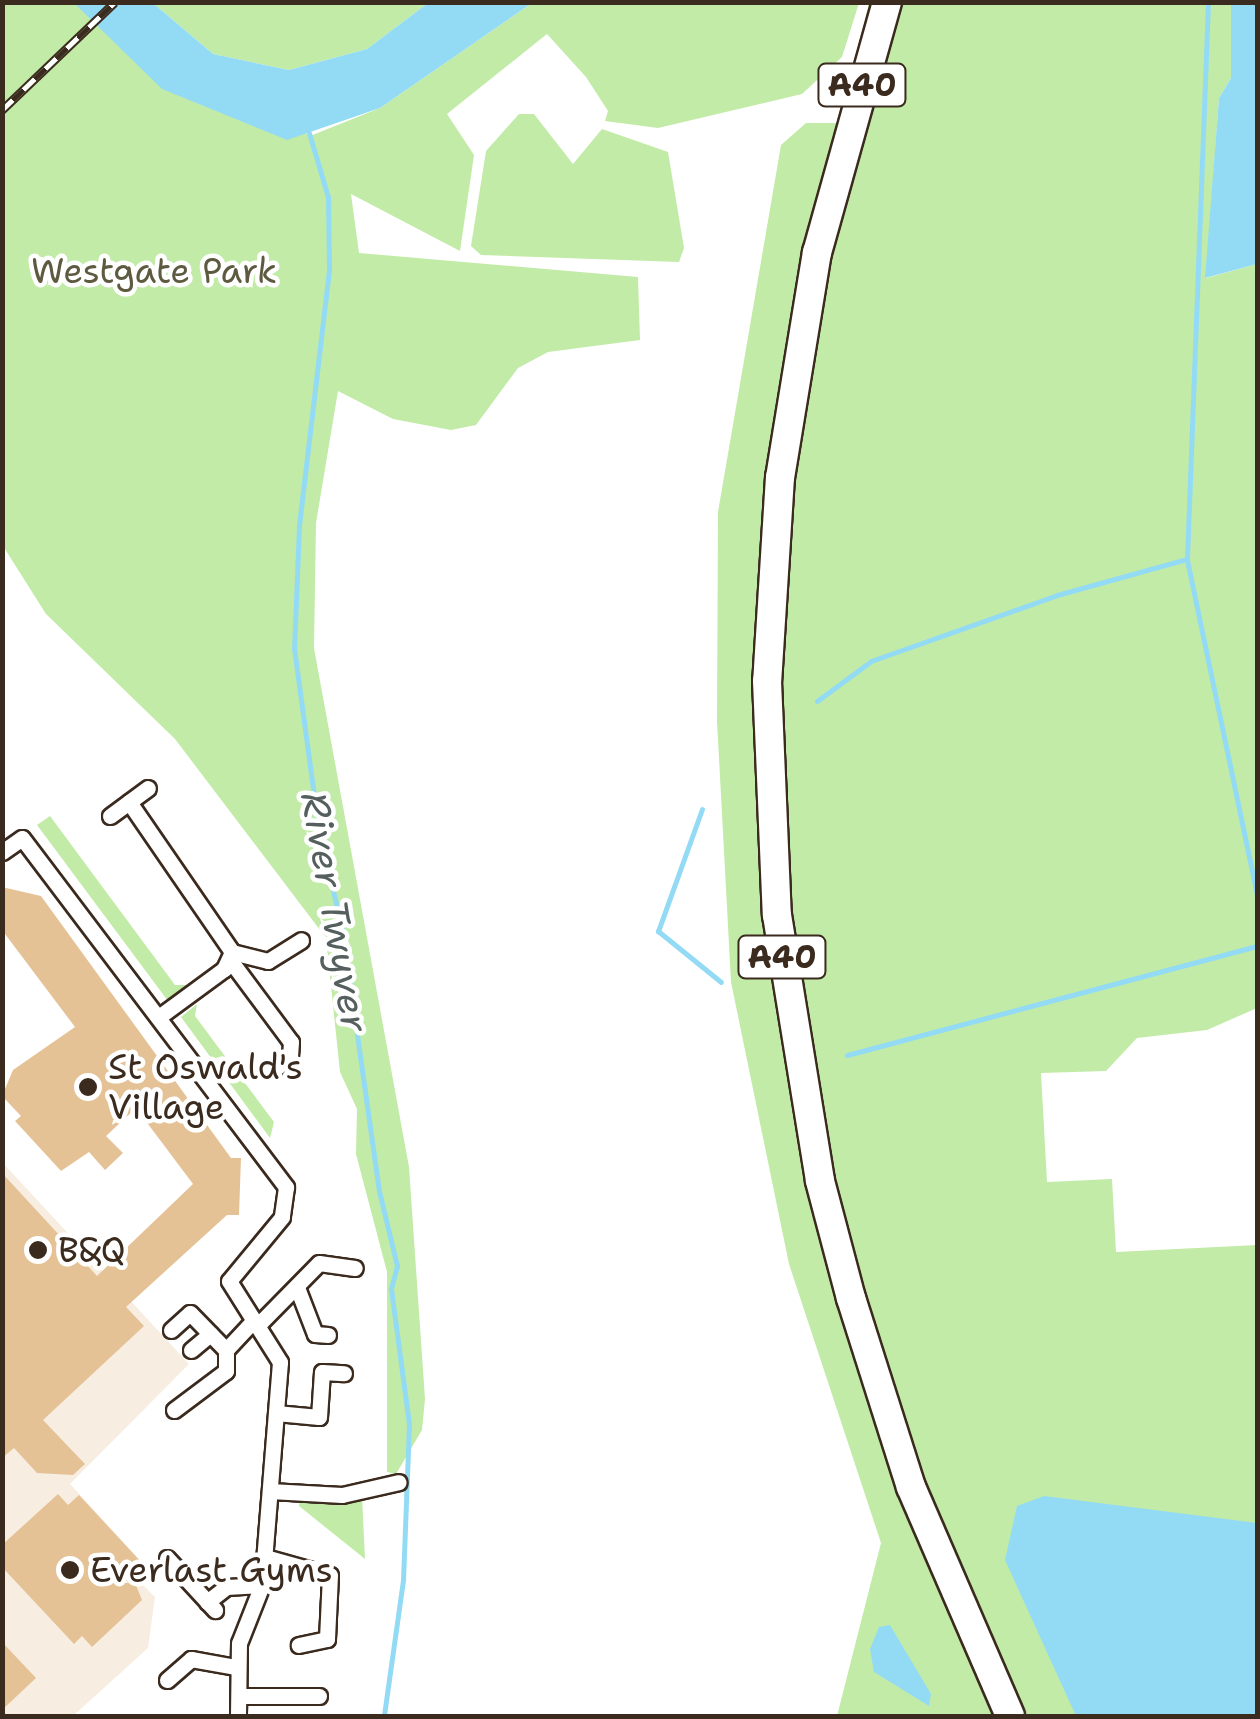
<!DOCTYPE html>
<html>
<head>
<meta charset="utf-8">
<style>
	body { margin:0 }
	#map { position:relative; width:1260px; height:1719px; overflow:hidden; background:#fff; font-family:"Shantell Sans",sans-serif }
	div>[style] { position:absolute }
	.built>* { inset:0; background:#f7ede0 }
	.green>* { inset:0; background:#c2eba7 }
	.water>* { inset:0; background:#93dbf5 }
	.stream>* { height:5px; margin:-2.5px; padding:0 2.5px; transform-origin:2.5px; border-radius:2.5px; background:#93dbf5 }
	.building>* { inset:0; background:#e4c296 }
	.roads { filter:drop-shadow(2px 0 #3b2a1e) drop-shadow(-2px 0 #3b2a1e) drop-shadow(0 2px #3b2a1e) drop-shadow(0 -2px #3b2a1e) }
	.street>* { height:15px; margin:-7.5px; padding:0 7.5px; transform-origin:7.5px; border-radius:7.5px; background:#fff }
	.highway>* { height:28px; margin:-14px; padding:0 14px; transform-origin:14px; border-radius:14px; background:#fff }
	.rail>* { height:9px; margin-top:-4.5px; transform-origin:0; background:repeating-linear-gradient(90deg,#fff 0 15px,#3b2a1e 0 30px); box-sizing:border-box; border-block:2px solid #3b2a1e }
	.dots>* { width:28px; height:28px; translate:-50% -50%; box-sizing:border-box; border:5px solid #fff; border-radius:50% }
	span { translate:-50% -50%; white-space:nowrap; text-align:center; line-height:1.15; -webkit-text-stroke:9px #fff; paint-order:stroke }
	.shield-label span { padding:2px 8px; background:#fff; border:2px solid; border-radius:8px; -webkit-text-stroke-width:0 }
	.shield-label { font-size:32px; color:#3b2a1e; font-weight:700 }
	.park-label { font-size:35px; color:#5d5a40 }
	.poi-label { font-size:35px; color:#3b2a1e }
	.left { translate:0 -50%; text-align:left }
	.water-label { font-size:38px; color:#555f5e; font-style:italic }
	.frame { position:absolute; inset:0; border:5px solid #3b2a1e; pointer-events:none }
</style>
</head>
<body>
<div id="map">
	<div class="built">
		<i style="clip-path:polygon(2px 1162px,189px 1364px,70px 1484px,151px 1572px,140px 1582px,155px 1597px,148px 1648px,73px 1716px,3px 1716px)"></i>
	</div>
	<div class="green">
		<i style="clip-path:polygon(3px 3px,102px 3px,310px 136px,380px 108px,532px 3px,859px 3px,842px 57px,802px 94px,658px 128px,605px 121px,608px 111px,586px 77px,547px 34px,447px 114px,474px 155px,460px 251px,351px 194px,359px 253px,638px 277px,640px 340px,548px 352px,518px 368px,476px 425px,451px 430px,393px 419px,338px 391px,316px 523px,314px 648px,409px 1167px,425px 1399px,422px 1430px,396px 1474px,387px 1472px,387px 1272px,356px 1154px,357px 1109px,340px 1072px,326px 938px,175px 739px,46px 614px,3px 546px)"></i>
		<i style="clip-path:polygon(153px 3px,428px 3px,367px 49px,289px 70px,213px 54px)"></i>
		<i style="clip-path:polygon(869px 3px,1231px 3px,1231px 78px,1219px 98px,1206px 278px,1257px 264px,1257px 1008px,1207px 1030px,1137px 1038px,1106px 1071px,1041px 1073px,1047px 1182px,1112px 1179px,1116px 1252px,1257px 1245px,1257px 1716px,837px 1716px,881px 1543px,789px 1264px,731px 982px,717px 721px,718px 512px,781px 145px,806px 123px,848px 123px,857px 94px,847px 90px)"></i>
		<i style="clip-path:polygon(519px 114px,534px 114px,573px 164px,602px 129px,668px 152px,684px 248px,679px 262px,481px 255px,471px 246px,486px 151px)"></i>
		<i style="clip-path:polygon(50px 816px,175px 985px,188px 985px,168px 1001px,37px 825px)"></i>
		<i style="clip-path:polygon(197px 1004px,195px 1016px,274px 1122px,270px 1138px,181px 1017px)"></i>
		<i style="clip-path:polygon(362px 1496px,365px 1559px,299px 1506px,300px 1498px)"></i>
	</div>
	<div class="water">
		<i style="clip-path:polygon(74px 3px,153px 3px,213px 54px,289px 70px,367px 49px,428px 3px,532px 3px,380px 108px,287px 140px,162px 89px)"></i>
		<i style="clip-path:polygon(1231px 3px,1257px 3px,1257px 264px,1205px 278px,1219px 98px,1231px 78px)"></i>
		<i style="clip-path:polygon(1044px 1496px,1257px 1523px,1257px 1716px,1076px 1716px,1005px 1560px,1017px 1506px)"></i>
		<i style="clip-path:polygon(890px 1625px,931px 1694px,929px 1706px,874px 1672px,870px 1649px,879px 1627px)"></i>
	</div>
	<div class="stream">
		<i style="left:309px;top:133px;width:67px;rotate:73.5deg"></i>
		<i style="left:328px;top:197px;width:73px;rotate:89.2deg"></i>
		<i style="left:329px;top:270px;width:258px;rotate:96.7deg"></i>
		<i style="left:299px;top:526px;width:122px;rotate:92.3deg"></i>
		<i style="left:294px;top:648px;width:187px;rotate:82.3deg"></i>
		<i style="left:319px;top:833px;width:98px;rotate:76.4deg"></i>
		<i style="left:342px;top:928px;width:266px;rotate:82deg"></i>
		<i style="left:379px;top:1191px;width:77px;rotate:76.5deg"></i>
		<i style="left:397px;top:1266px;width:24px;rotate:105deg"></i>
		<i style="left:391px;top:1289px;width:136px;rotate:82.4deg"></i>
		<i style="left:409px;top:1424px;width:156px;rotate:92.2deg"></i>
		<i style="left:403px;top:1580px;width:137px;rotate:98deg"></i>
		<i style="left:1187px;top:560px;width:347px;rotate:78.2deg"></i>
		<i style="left:817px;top:701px;width:67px;rotate:-36.5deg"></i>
		<i style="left:871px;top:661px;width:197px;rotate:-19.5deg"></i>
		<i style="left:1057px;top:595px;width:135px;rotate:-15.5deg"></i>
		<i style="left:1187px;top:559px;width:557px;rotate:-87.84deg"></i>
		<i style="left:702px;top:809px;width:130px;rotate:109.8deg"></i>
		<i style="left:658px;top:931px;width:81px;rotate:39deg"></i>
		<i style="left:847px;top:1055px;width:425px;rotate:-14.9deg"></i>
	</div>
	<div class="building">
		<i style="clip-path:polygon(2px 887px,41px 896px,231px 1158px,241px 1158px,239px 1215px,227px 1215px,126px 1307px,144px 1326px,43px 1420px,85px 1464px,73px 1475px,37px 1473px,14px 1448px,2px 1458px,2px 1173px,97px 1276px,193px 1184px,136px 1108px,106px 1136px,123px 1153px,105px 1170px,89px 1152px,61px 1171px,15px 1121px,21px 1116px,2px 1096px,13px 1070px,75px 1027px,2px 930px)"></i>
		<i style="clip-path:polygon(58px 1494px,68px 1505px,79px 1495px,142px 1563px,131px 1573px,142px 1600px,92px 1647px,82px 1636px,74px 1644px,2px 1567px,2px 1545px)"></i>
		<i style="clip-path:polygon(2px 1642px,36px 1678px,2px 1710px)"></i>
	</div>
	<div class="roads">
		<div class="street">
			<i style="left:129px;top:802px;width:182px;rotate:55.5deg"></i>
			<i style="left:232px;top:952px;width:19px;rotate:115deg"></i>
			<i style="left:224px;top:969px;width:79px;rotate:143.7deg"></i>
			<i style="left:110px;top:816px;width:47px;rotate:-36.4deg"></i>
			<i style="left:2px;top:852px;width:24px;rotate:-35deg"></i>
			<i style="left:22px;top:838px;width:438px;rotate:52.9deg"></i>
			<i style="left:286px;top:1187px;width:30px;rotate:98deg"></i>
			<i style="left:282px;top:1217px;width:83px;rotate:129.6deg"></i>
			<i style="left:229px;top:1281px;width:96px;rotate:57.8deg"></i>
			<i style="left:280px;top:1362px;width:224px;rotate:94.6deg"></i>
			<i style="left:262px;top:1585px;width:62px;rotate:111.6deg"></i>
			<i style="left:239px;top:1643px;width:73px;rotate:90.8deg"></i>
			<i style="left:232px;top:952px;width:37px;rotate:14deg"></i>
			<i style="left:268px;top:961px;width:39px;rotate:-32deg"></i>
			<i style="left:230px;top:960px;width:102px;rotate:53.4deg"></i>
			<i style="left:291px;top:1042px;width:15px;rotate:94deg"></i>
			<i style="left:290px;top:1057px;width:16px;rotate:142deg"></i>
			<i style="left:298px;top:1290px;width:47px;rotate:68.9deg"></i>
			<i style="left:315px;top:1334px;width:13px;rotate:4deg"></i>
			<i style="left:257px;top:1326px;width:88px;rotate:-45.5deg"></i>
			<i style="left:319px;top:1263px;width:36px;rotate:8deg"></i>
			<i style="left:171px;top:1330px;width:25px;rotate:-42deg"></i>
			<i style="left:190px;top:1313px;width:52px;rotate:45.8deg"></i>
			<i style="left:191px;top:1350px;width:25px;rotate:-40deg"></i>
			<i style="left:174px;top:1410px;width:65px;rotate:-36.9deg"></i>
			<i style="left:226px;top:1371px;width:21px;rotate:-90deg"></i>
			<i style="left:226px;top:1350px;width:40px;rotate:-47deg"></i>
			<i style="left:276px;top:1413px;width:43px;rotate:5.3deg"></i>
			<i style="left:319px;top:1417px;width:45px;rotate:-86.2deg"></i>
			<i style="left:322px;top:1372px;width:22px;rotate:3deg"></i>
			<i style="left:270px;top:1491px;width:72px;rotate:3.2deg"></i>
			<i style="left:342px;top:1495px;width:58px;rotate:-12.8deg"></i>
			<i style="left:265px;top:1557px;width:67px;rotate:15.5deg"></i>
			<i style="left:330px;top:1575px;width:64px;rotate:92.7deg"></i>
			<i style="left:327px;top:1639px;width:29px;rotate:168deg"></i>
			<i style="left:167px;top:1558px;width:71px;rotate:47.3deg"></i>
			<i style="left:207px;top:1602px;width:24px;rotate:-38deg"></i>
			<i style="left:226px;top:1587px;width:36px;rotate:-3deg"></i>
			<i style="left:167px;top:1680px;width:32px;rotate:-41deg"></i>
			<i style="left:191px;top:1659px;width:46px;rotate:10.1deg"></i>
			<i style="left:240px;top:1696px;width:79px"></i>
		</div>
		<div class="highway">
			<i style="left:887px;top:2px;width:260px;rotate:105.6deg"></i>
			<i style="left:817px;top:252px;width:228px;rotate:99.3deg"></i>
			<i style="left:780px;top:477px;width:204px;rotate:93.6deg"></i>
			<i style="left:767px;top:681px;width:234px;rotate:87.6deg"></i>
			<i style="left:777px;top:915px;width:269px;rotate:80.8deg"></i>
			<i style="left:820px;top:1181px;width:121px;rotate:75.2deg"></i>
			<i style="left:851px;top:1298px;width:198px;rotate:72.4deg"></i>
			<i style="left:911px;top:1487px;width:249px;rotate:66.6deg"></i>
		</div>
	</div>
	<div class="rail">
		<i style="left:2px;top:110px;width:156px;rotate:-43.7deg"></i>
	</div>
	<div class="dots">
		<i style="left:88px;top:1087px;background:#3b2a1e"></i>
		<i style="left:38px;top:1250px;background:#3b2a1e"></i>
		<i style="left:70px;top:1570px;background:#3b2a1e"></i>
	</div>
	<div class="shield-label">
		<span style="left:862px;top:85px">A40</span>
		<span style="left:782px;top:957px">A40</span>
	</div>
	<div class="park-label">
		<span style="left:154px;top:271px">Westgate Park</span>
	</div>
	<div class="poi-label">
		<span class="left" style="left:108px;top:1087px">St Oswald's<br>Village</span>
		<span class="left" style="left:58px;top:1250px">B&amp;Q</span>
		<span class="left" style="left:90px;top:1570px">Everlast Gyms</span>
	</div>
	<div class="water-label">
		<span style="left:335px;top:912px;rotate:80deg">River Twyver</span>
	</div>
	<div class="frame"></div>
</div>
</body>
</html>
